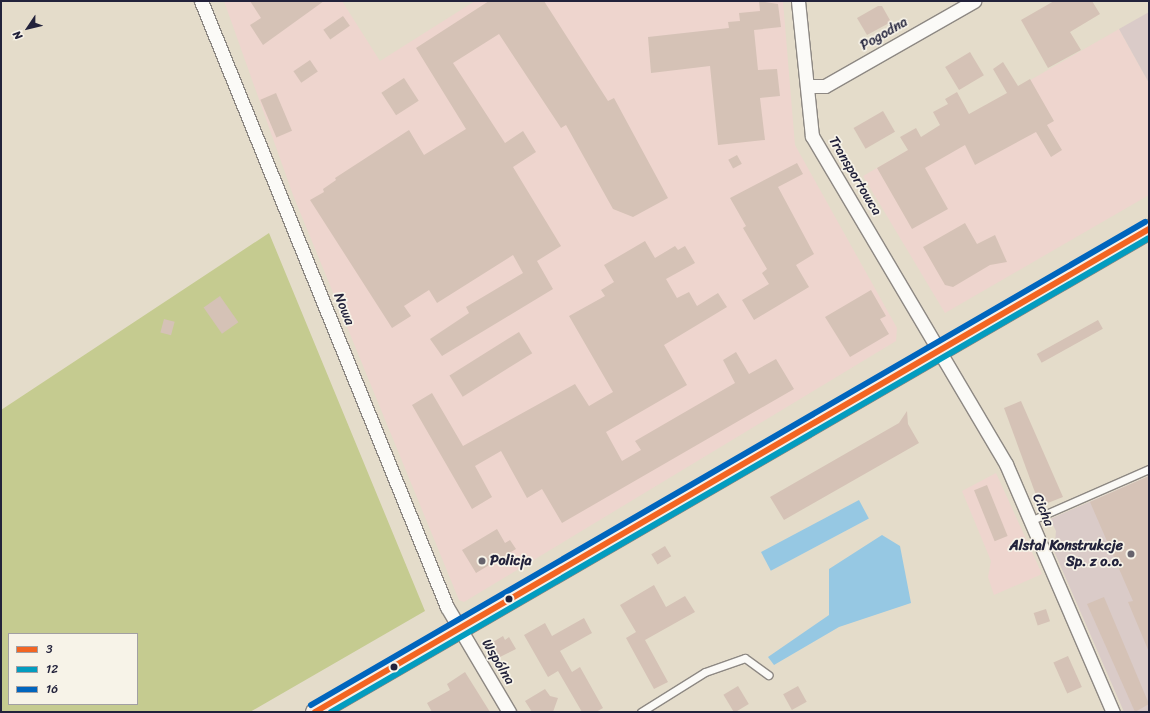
<!DOCTYPE html>
<html>
<head>
<meta charset="utf-8">
<style>
	body { margin:0 }
	#map { position:relative; width:1150px; height:713px; overflow:hidden; background:#e4dcca; font-family:Sriracha,sans-serif }
	div>[style] { position:absolute }
	.built>* { inset:0; background:#eed5ce }
	.industrial>* { inset:0; background:#dacbc8 }
	.green>* { inset:0; background:#c5cb90 }
	.water>* { inset:0; background:#96c8e3; transform-origin:0 0 }
	.building>* { inset:0; background:#d5c2b6; transform-origin:0 0 }
	.roads { filter:drop-shadow(1px 0 #8d8883) drop-shadow(-1px 0 #8d8883) drop-shadow(0 1px #8d8883) drop-shadow(0 -1px #8d8883) }
	.lane>* { height:7px; margin:-3.5px; padding:0 3.5px; transform-origin:3.5px; border-radius:3.5px; background:#fbfaf7 }
	.street>* { height:13px; margin:-6.5px; padding:0 6.5px; transform-origin:6.5px; border-radius:6.5px; background:#fbfaf7 }
	.secondary>* { height:19px; margin:-9.5px; padding:0 9.5px; transform-origin:9.5px; border-radius:9.5px; background:#f5f0e9 }
	.bus-1>* { height:6px; margin:-3px; padding:0 3px; transform-origin:3px; border-radius:3px; background:#f26522 }
	.bus-2>* { height:6px; margin:-3px; padding:0 3px; transform-origin:3px; border-radius:3px; background:#039cbf }
	.bus-3>* { height:6px; margin:-3px; padding:0 3px; transform-origin:3px; border-radius:3px; background:#0065bd }
	.dots>* { width:11px; height:11px; translate:-50% -50%; box-sizing:border-box; border:2px solid #f7f3e8; border-radius:50% }
	span { translate:-50% -50%; white-space:nowrap; text-align:center; line-height:1.15; -webkit-text-stroke:3.5px #f7f3e8; paint-order:stroke }
	.street-label { font-size:14px; color:#22223b }
	.poi-label { font-size:14px; color:#22223b; font-weight:700 }
	.right { translate:-100% -50%; text-align:right }
	.left { translate:0 -50%; text-align:left }
	.frame { position:absolute; inset:0; border:2px solid #22223b; pointer-events:none }
	.legend { position:absolute; left:8px; top:633px; width:130px; height:72px; box-sizing:border-box; background:#f7f3e8; border:1px solid #a29fa3; margin:0; padding:5px 7px; list-style:none; font-size:12px; color:#22223b }
	.legend li { display:flex; align-items:center; gap:8px; height:20px }
	.legend b { width:20px; border:1px solid #a29fa3 }
	.north { position:absolute; left:8px; top:8px; width:40px; height:40px; -webkit-text-stroke:3px #f7f3e8; paint-order:stroke; rotate:235deg; font-size:11px; font-weight:700; line-height:16px; text-align:center; color:#22223b }
	.north::after { content:''; display:block; margin:auto; width:14px; height:18px; background:#22223b; clip-path:polygon(50% 0,100% 100%,50% 72%,0 100%) }
</style>
</head>
<body>
<div id="map">
	<div class="built">
		<i style="clip-path:polygon(224px 1px,342px 1px,380px 61px,475px 1px,783px 1px,795px 145px,897px 328px,896px 341px,464px 602px,459px 600px,293px 195px)"></i>
		<i style="clip-path:polygon(1119px 29px,1149px 83px,1149px 195px,945px 313px,863px 176px)"></i>
		<i style="clip-path:polygon(996px 473px,1042px 574px,994px 595px,988px 577px,991px 561px,962px 491px)"></i>
	</div>
	<div class="industrial">
		<i style="clip-path:polygon(1149px 12px,1149px 83px,1119px 29px)"></i>
		<i style="clip-path:polygon(1149px 476px,1149px 712px,1124px 712px,1054px 551px,1056px 531px,1050px 519px)"></i>
	</div>
	<div class="green">
		<i style="clip-path:polygon(evenodd,269px 233px,425px 611px,250px 712px,1px 712px,1px 410px,269px 233px,9px 634px,137px 634px,137px 704px,9px 704px,9px 634px)"></i>
	</div>
	<div class="water">
		<i style="left:859px;top:500px;width:21px;height:111px;rotate:62deg"></i>
		<i style="clip-path:polygon(882px 535px,900px 546px,911px 603px,839px 627px,774px 665px,768px 657px,829px 615px,829px 569px)"></i>
	</div>
	<div class="building">
		<i style="clip-path:polygon(250px 1px,324px 1px,263px 45px,250px 25px,261px 18px)"></i>
		<i style="clip-path:polygon(489px 1px,544px 1px,608px 101px,614px 98px,668px 198px,633px 217px,613px 209px,566px 125px,561px 128px,499px 34px,453px 63px,505px 143px,523px 131px,536px 152px,513px 167px,561px 246px,537px 261px,553px 289px,442px 356px,430px 339px,469px 313px,466px 307px,523px 273px,513px 255px,437px 303px,429px 290px,404px 306px,411px 316px,392px 328px,310px 200px,324px 192px,323px 189px,336px 180px,335px 178px,409px 130px,424px 155px,466px 129px,416px 48px)"></i>
		<i style="clip-path:polygon(759px 1px,778px 4px,781px 27px,754px 30px,758px 70px,777px 69px,780px 96px,760px 98px,765px 140px,718px 145px,710px 66px,651px 73px,648px 37px,729px 28px,728px 22px,740px 21px,739px 13px,760px 11px)"></i>
		<i style="clip-path:polygon(1054px 1px,1092px 1px,1100px 14px,1070px 32px,1081px 50px,1048px 68px,1021px 20px)"></i>
		<i style="clip-path:polygon(878px 6px,882px 6px,891px 22px,867px 35px,857px 18px)"></i>
		<i style="left:343px;top:16px;width:12px;height:24px;rotate:55deg"></i>
		<i style="left:970px;top:52px;width:27px;height:29px;rotate:59deg"></i>
		<i style="left:310px;top:60px;width:14px;height:20px;rotate:56deg"></i>
		<i style="clip-path:polygon(1003px 62px,1018px 86px,1030px 79px,1054px 121px,1047px 125px,1062px 150px,1051px 157px,1036px 132px,975px 165px,965px 145px,925px 168px,948px 209px,912px 229px,877px 168px,908px 150px,900px 137px,916px 128px,921px 137px,940px 125px,933px 112px,948px 104px,945px 99px,957px 92px,969px 114px,1007px 93px,993px 69px)"></i>
		<i style="left:404px;top:78px;width:27px;height:27px;rotate:57deg"></i>
		<i style="left:276px;top:93px;width:41px;height:17px;rotate:67deg"></i>
		<i style="left:883px;top:111px;width:24px;height:34px;rotate:60deg"></i>
		<i style="left:737px;top:155px;width:10px;height:10px;rotate:61deg"></i>
		<i style="clip-path:polygon(797px 163px,803px 174px,778px 187px,814px 254px,796px 265px,809px 287px,754px 320px,742px 300px,769px 284px,762px 273px,767px 269px,743px 228px,746px 226px,730px 198px)"></i>
		<i style="clip-path:polygon(965px 223px,977px 244px,995px 235px,1007px 262px,990px 265px,953px 287px,945px 285px,923px 247px)"></i>
		<i style="clip-path:polygon(645px 241px,655px 258px,675px 246px,678px 250px,685px 246px,695px 263px,666px 279px,677px 298px,689px 292px,697px 306px,718px 293px,727px 307px,664px 345px,687px 385px,606px 432px,622px 461px,641px 450px,635px 441px,735px 383px,723px 360px,736px 352px,749px 374px,776px 359px,794px 389px,562px 523px,542px 489px,527px 498px,501px 451px,475px 466px,492px 497px,472px 509px,412px 405px,432px 393px,463px 446px,575px 384px,589px 406px,613px 392px,569px 316px,605px 296px,601px 290px,614px 282px,604px 265px)"></i>
		<i style="clip-path:polygon(871px 290px,886px 316px,880px 319px,889px 334px,850px 357px,825px 317px)"></i>
		<i style="left:220px;top:296px;width:32px;height:20px;rotate:55deg"></i>
		<i style="left:164px;top:319px;width:11px;height:14px;rotate:15deg"></i>
		<i style="left:1098px;top:320px;width:10px;height:70px;rotate:61deg"></i>
		<i style="left:519px;top:332px;width:25px;height:82px;rotate:58deg"></i>
		<i style="clip-path:polygon(1021px 401px,1063px 497px,1040px 506px,1004px 408px)"></i>
		<i style="clip-path:polygon(907px 411px,908px 424px,919px 443px,784px 520px,770px 497px,899px 423px)"></i>
		<i style="clip-path:polygon(1149px 476px,1149px 652px,1128px 602px,1133px 601px,1090px 502px)"></i>
		<i style="left:987px;top:485px;width:55px;height:14px;rotate:68deg"></i>
		<i style="clip-path:polygon(497px 529px,505px 543px,510px 540px,516px 549px,476px 573px,462px 550px)"></i>
		<i style="left:665px;top:546px;width:12px;height:16px;rotate:59deg"></i>
		<i style="clip-path:polygon(654px 585px,666px 607px,685px 596px,695px 612px,645px 640px,668px 682px,654px 689px,626px 638px,636px 632px,620px 605px)"></i>
		<i style="clip-path:polygon(1104px 597px,1149px 704px,1135px 712px,1087px 604px)"></i>
		<i style="left:1046px;top:609px;width:13px;height:13px;rotate:72deg"></i>
		<i style="clip-path:polygon(584px 618px,592px 633px,560px 651px,572px 672px,580px 667px,603px 708px,596px 712px,582px 712px,558px 671px,548px 677px,524px 635px,545px 623px,552px 636px)"></i>
		<i style="clip-path:polygon(503px 636px,505px 640px,509px 637px,516px 649px,496px 659px,488px 645px)"></i>
		<i style="left:1068px;top:656px;width:34px;height:16px;rotate:66deg"></i>
		<i style="clip-path:polygon(465px 672px,490px 712px,432px 712px,427px 703px,450px 690px,447px 684px)"></i>
		<i style="left:738px;top:686px;width:21px;height:17px;rotate:59deg"></i>
		<i style="left:798px;top:686px;width:18px;height:17px;rotate:61deg"></i>
		<i style="clip-path:polygon(545px 689px,550px 696px,558px 698px,553px 712px,532px 712px,525px 701px)"></i>
	</div>
	<div class="roads">
		<div class="lane">
			<i style="left:1030px;top:521px;width:130px;rotate:-23.6deg"></i>
			<i style="left:641px;top:712px;width:75px;rotate:-32deg"></i>
			<i style="left:705px;top:672px;width:42px;rotate:-19.3deg"></i>
			<i style="left:745px;top:658px;width:29px;rotate:36deg"></i>
		</div>
		<div class="street">
			<i style="left:201px;top:1px;width:654px;rotate:67.91deg"></i>
			<i style="left:447px;top:607px;width:122px;rotate:59.4deg"></i>
			<i style="left:798px;top:1px;width:136px;rotate:84.1deg"></i>
			<i style="left:812px;top:136px;width:381px;rotate:59.4deg"></i>
			<i style="left:1006px;top:464px;width:270px;rotate:66.7deg"></i>
			<i style="left:807px;top:86px;width:18px"></i>
			<i style="left:825px;top:86px;width:172px;rotate:-29.7deg"></i>
		</div>
		<div class="secondary">
			<i style="left:315px;top:712px;width:964px;rotate:-30.08deg"></i>
		</div>
	</div>
	<div class="bus-1">
		<i style="left:315px;top:712px;width:964px;rotate:-30.08deg"></i>
	</div>
	<div class="bus-2">
		<i style="left:331px;top:712px;width:945px;rotate:-30.09deg"></i>
	</div>
	<div class="bus-3">
		<i style="left:311px;top:705px;width:964px;rotate:-30.08deg"></i>
	</div>
	<div class="dots">
		<i style="left:1131px;top:554px;background:#66636d"></i>
		<i style="left:482px;top:561px;background:#66636d"></i>
		<i style="left:509px;top:599px;background:#22223b"></i>
		<i style="left:394px;top:667px;background:#22223b"></i>
	</div>
	<div class="street-label">
		<span style="left:884px;top:34px;rotate:-30deg">Pogodna</span>
		<span style="left:855px;top:176px;rotate:59deg">Transportowca</span>
		<span style="left:344px;top:309px;rotate:68deg">Nowa</span>
		<span style="left:1043px;top:510px;rotate:67deg">Cicha</span>
		<span style="left:498px;top:662px;rotate:59deg">Wspólna</span>
	</div>
	<div class="poi-label">
		<span class="right" style="left:1123px;top:554px">Alstal Konstrukcje<br>Sp. z o.o.</span>
		<span class="left" style="left:490px;top:561px">Policja</span>
	</div>
	<div class="frame"></div>
	<ul class="legend">
	<li><b style="height:5px;background:#f26522"></b>3</li>
	<li><b style="height:5px;background:#039cbf"></b>12</li>
	<li><b style="height:5px;background:#0065bd"></b>16</li>
	</ul>
	<div class="north">N</div>
</div>
</body>
</html>
